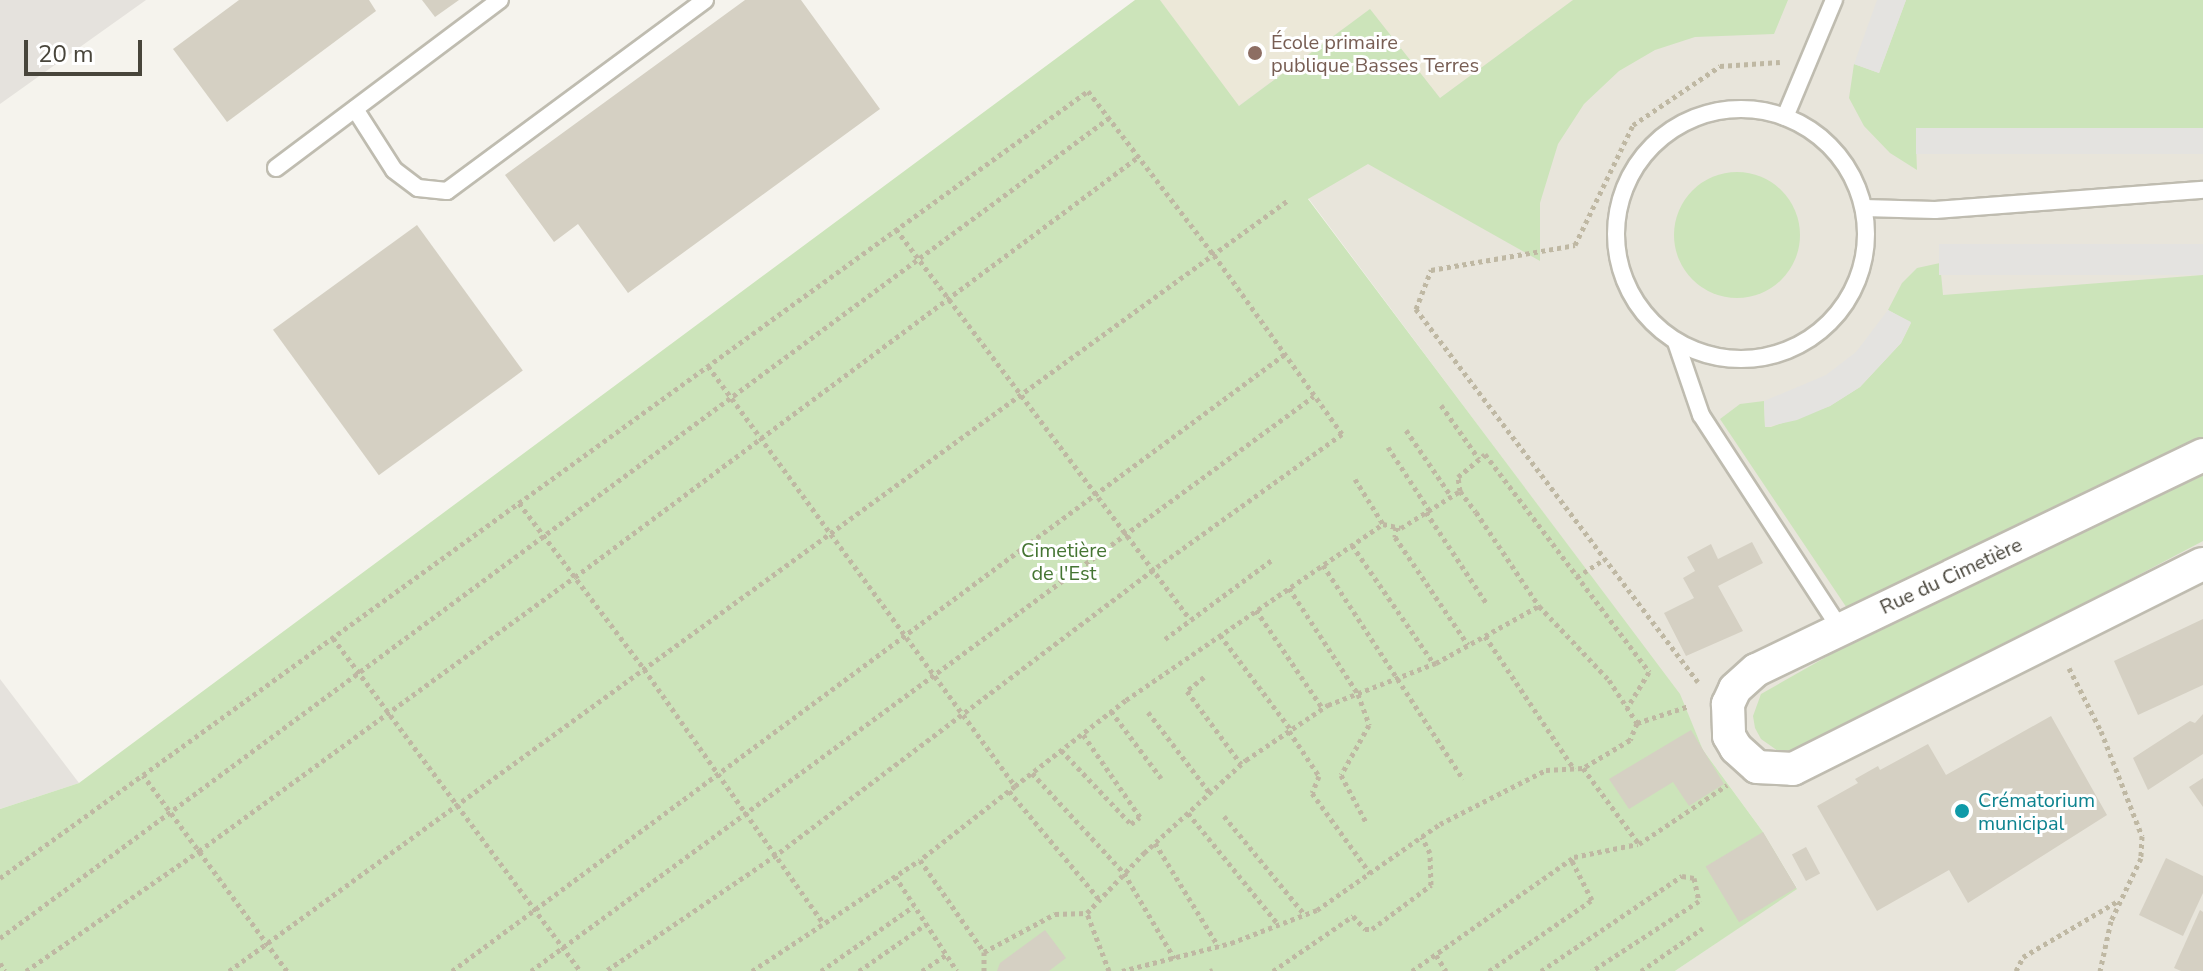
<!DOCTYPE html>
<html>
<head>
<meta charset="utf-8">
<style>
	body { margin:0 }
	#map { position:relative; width:2203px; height:971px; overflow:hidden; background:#f5f3ed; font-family:"Nunito Sans",sans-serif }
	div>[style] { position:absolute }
	.residential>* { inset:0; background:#e8e5db }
	.industrial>* { inset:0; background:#e5e2dd }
	.education>* { inset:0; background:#ece8d8 }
	.green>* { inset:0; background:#cce4ba }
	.round { border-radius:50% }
	.parking>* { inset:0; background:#e4e3e0; transform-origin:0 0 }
	.building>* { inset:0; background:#d5d0c3; transform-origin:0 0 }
	.path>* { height:5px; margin-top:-2.5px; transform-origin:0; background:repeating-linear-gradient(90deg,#bfb8a3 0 4px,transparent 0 8px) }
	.roads { filter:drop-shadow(2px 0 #bfbcb0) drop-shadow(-2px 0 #bfbcb0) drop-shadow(0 2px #bfbcb0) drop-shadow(0 -2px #bfbcb0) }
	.service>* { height:16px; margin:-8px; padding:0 8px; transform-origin:8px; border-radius:8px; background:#fff }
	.service>.ring { margin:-8px; padding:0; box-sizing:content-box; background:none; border:16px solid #fff; border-radius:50% }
	.minor>* { height:32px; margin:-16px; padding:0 16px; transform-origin:16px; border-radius:16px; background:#fff }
	.dots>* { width:22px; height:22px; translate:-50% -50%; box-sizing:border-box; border:4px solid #fff; border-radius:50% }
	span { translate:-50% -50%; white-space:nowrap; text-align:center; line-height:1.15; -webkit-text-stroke:6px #fff; paint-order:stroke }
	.education-label { font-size:20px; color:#785e54 }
	.left { translate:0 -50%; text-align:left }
	.park-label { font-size:20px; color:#457533 }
	.street-label { font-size:20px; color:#48453b }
	.culture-label { font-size:20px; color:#0d838f }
	.scale { position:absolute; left:24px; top:40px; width:118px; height:36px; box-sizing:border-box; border:4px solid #48453b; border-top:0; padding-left:10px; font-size:24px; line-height:28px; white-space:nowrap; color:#48453b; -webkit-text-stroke:6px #fff; paint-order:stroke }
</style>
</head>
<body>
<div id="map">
	<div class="residential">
		<i style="clip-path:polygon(1160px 0,2203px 0,2203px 971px,1675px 971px,1797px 888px,1763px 832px,1703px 750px,1679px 694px)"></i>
	</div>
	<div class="industrial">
		<i style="clip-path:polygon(0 0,146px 0,0 104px)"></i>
		<i style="clip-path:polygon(0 679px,79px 783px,0 809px)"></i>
	</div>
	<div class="education">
		<i style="clip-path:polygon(1160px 0,1573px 0,1440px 98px,1370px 9px,1238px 106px)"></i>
	</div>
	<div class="green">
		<i style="clip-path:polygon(1135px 0,1160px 0,1239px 106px,1370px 9px,1440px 98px,1573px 0,1788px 0,1774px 34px,1695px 37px,1655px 50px,1619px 71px,1584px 104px,1558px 144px,1540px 203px,1540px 261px,1368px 164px,1308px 199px,1680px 694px,1703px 750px,1763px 832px,1797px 889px,1675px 971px,0 971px,0 809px,79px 783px)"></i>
		<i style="clip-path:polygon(1906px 0,2203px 0,2203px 128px,1916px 144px,1917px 170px,1890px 153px,1864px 126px,1849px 98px,1854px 64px,1879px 73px)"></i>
		<i class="round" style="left:1674px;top:172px;width:126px;height:126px"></i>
		<i style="clip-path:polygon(1940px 263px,1943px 295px,2203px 275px,2203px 541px,1806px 750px,1778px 751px,1761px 739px,1755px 728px,1753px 716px,1761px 694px,1865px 635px,1720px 419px,1740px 404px,1764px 401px,1765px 427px,1771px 427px,1830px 406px,1860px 387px,1901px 343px,1911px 323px,1888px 310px,1902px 283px,1917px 268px)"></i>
	</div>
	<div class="parking">
		<i style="clip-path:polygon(1877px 0,1906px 0,1879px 73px,1854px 64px)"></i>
		<i style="left:2203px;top:128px;width:26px;height:287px;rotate:90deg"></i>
		<i style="left:2203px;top:244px;width:31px;height:264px;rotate:90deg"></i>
		<i style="clip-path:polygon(1888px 310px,1911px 322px,1901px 343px,1860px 387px,1830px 406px,1797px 420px,1765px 427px,1764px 401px,1826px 375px,1856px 352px)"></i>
	</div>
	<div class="building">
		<i style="clip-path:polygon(239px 0,369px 0,376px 11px,227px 122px,173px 49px)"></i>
		<i style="clip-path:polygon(422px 0,459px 0,435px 17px)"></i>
		<i style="clip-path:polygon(745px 0,801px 0,880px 109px,628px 293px,578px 224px,554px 242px,505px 175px)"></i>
		<i style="left:417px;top:225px;width:180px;height:178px;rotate:54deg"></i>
		<i style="clip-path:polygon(1752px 542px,1763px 563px,1718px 586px,1743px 631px,1686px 656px,1664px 613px,1694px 598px,1683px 578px,1695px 571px,1687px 557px,1711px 544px,1718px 559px)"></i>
		<i style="clip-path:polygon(2203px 619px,2203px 685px,2138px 715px,2114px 661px)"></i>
		<i style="clip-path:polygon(2203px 714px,2203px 754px,2148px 790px,2133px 758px,2190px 721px,2195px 723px)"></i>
		<i style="clip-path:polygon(2051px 716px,2107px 815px,1968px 903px,1949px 870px,1877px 911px,1817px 806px,1858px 783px,1855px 779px,1878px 766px,1880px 770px,1928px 744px,1946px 775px)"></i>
		<i style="clip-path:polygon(1691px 730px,1724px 784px,1689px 806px,1673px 782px,1629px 809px,1609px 779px)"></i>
		<i style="clip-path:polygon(2203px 778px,2203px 807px,2189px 787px)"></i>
		<i style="left:1763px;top:832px;width:65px;height:67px;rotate:59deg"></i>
		<i style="left:1806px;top:847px;width:30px;height:16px;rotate:62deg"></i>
		<i style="clip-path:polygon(2166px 858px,2203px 876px,2203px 893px,2183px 936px,2139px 915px)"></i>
		<i style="clip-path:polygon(2200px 910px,2203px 912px,2203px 971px,2181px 971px,2174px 968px)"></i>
		<i style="clip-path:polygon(1045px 930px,1066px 958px,1049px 971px,997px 971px,1000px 963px)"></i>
	</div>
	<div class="path">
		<i style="left:896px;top:229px;width:488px;rotate:53deg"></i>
		<i style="left:708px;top:366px;width:520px;rotate:53.83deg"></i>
		<i style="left:1015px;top:786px;width:120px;rotate:142.1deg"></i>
		<i style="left:1441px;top:405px;width:66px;rotate:54.9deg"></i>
		<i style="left:1406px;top:430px;width:80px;rotate:55.7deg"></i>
		<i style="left:1388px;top:447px;width:75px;rotate:56.9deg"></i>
		<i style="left:1355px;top:479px;width:53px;rotate:58.1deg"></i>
		<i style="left:1383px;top:524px;width:18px;rotate:13deg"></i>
		<i style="left:1401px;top:528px;width:70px;rotate:-32.1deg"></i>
		<i style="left:1460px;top:491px;width:26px;rotate:53deg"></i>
		<i style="left:1476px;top:512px;width:113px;rotate:56.2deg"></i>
		<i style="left:1539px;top:606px;width:102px;rotate:46.6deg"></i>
		<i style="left:1609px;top:680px;width:51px;rotate:56.9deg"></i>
		<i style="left:1637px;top:723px;width:18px;rotate:112deg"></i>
		<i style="left:1630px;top:740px;width:55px;rotate:149.2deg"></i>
		<i style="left:1460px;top:491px;width:14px;rotate:-98deg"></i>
		<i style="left:1458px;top:477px;width:35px;rotate:-40deg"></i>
		<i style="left:1485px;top:454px;width:273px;rotate:53deg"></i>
		<i style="left:1649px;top:672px;width:42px;rotate:121.4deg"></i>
		<i style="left:519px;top:503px;width:208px;rotate:53deg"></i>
		<i style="left:644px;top:669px;width:312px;rotate:54.8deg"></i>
		<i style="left:1426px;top:512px;width:110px;rotate:56.5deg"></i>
		<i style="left:1396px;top:527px;width:10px;rotate:96deg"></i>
		<i style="left:1395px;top:537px;width:130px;rotate:55.9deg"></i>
		<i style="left:1352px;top:545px;width:145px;rotate:55.4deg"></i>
		<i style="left:1323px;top:565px;width:256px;rotate:56.8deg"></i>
		<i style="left:1577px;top:577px;width:33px;rotate:-33deg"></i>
		<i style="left:1289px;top:588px;width:126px;rotate:56.9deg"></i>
		<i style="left:1358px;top:694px;width:33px;rotate:70deg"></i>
		<i style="left:1369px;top:725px;width:57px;rotate:119.2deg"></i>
		<i style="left:1341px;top:775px;width:55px;rotate:62deg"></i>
		<i style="left:1256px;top:610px;width:120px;rotate:55.9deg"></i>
		<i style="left:1220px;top:635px;width:119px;rotate:53.2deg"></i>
		<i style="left:1485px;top:636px;width:160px;rotate:56.2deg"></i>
		<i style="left:333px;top:638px;width:415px;rotate:53.4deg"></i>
		<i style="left:1165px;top:639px;width:134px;rotate:-36.5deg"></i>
		<i style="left:2069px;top:668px;width:71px;rotate:63.1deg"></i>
		<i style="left:2101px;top:731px;width:113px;rotate:68.7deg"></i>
		<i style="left:2142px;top:836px;width:22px;rotate:93deg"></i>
		<i style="left:2141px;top:858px;width:70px;rotate:115.5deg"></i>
		<i style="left:2111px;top:921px;width:51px;rotate:102.4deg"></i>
		<i style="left:1204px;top:677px;width:22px;rotate:141deg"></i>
		<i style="left:1187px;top:691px;width:91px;rotate:53.5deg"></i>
		<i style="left:1698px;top:682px;width:468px;rotate:-127.1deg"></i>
		<i style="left:1416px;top:309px;width:42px;rotate:-69deg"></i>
		<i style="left:1431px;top:270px;width:146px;rotate:-9.8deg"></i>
		<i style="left:1575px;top:245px;width:133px;rotate:-64.2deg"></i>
		<i style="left:1633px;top:125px;width:105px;rotate:-34.1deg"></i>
		<i style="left:1720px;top:66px;width:60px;rotate:-3.8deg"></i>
		<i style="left:1111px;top:711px;width:84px;rotate:53.3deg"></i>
		<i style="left:1148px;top:712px;width:102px;rotate:52.6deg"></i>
		<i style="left:1637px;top:723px;width:55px;rotate:-18.1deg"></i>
		<i style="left:1289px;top:731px;width:54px;rotate:56.3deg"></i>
		<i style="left:1319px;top:776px;width:18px;rotate:112deg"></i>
		<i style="left:1312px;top:793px;width:99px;rotate:54.1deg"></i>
		<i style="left:1061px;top:750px;width:102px;rotate:46.6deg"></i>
		<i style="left:1131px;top:824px;width:11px;rotate:-38deg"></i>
		<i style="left:1140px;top:817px;width:102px;rotate:-124.6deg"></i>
		<i style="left:1032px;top:773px;width:136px;rotate:47.4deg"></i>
		<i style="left:1124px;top:873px;width:99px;rotate:59.5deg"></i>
		<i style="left:1015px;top:786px;width:140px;rotate:-37.8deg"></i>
		<i style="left:1126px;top:700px;width:311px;rotate:-34.4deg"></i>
		<i style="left:1009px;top:791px;width:141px;rotate:50.2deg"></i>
		<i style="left:1188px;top:813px;width:143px;rotate:51deg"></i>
		<i style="left:1224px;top:816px;width:128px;rotate:50.7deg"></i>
		<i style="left:1155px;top:843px;width:121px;rotate:58.5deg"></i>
		<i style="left:895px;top:876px;width:113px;rotate:56.9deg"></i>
		<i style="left:0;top:878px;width:176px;rotate:-35.8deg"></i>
		<i style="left:0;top:938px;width:1379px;rotate:-36.48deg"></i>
		<i style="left:984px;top:952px;width:81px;rotate:-28.2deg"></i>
		<i style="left:1055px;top:914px;width:32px;rotate:-2deg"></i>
		<i style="left:1436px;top:955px;width:19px;rotate:58deg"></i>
		<i style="left:0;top:963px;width:9px;rotate:58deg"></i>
		<i style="left:26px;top:971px;width:211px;rotate:-34.7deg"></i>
		<i style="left:199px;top:851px;width:465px;rotate:-36.1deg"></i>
		<i style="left:575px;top:577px;width:702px;rotate:-36.72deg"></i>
		<i style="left:229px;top:971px;width:1309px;rotate:-36.05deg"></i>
		<i style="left:287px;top:971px;width:243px;rotate:-126.3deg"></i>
		<i style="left:143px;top:775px;width:1167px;rotate:-35.9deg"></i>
		<i style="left:1088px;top:91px;width:207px;rotate:52.5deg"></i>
		<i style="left:1214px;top:255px;width:220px;rotate:54.4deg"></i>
		<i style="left:1342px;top:434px;width:233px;rotate:144.3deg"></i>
		<i style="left:1153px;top:570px;width:473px;rotate:142.9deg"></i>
		<i style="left:776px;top:855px;width:206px;rotate:145.7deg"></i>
		<i style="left:452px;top:971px;width:1037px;rotate:-36.53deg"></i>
		<i style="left:531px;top:971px;width:971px;rotate:-36.29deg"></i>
		<i style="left:752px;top:971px;width:201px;rotate:-33.5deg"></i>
		<i style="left:920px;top:860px;width:112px;rotate:55.2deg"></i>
		<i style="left:984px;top:952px;width:19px;rotate:90deg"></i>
		<i style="left:821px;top:971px;width:113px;rotate:-35deg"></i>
		<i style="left:859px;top:971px;width:82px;rotate:-35deg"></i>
		<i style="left:922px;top:971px;width:29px;rotate:-34deg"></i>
		<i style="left:1109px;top:971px;width:62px;rotate:-110.8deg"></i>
		<i style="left:1087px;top:913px;width:83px;rotate:-46.5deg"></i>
		<i style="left:1144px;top:853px;width:138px;rotate:-42.4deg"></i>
		<i style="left:1246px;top:760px;width:99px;rotate:-33.9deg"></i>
		<i style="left:1328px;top:705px;width:116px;rotate:-21.3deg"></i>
		<i style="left:1436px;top:663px;width:118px;rotate:-29deg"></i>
		<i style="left:1122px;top:971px;width:113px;rotate:-14.4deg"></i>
		<i style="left:1231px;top:943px;width:92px;rotate:-21deg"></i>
		<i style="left:1317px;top:910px;width:150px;rotate:-35deg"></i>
		<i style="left:1440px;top:824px;width:119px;rotate:-27deg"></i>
		<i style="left:1546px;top:770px;width:37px;rotate:-3deg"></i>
		<i style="left:1583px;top:768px;width:94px;rotate:53.6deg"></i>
		<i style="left:1639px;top:844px;width:106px;rotate:-33.8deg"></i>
		<i style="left:1210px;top:971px;width:3px;rotate:-18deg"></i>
		<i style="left:1273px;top:971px;width:97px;rotate:-34.5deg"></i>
		<i style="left:1353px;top:916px;width:18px;rotate:47deg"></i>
		<i style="left:1365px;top:929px;width:7px"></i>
		<i style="left:1372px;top:929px;width:74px;rotate:-36.7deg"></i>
		<i style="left:1431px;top:885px;width:32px;rotate:-92deg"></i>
		<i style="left:1430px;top:853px;width:18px;rotate:-117deg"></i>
		<i style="left:1412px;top:971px;width:198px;rotate:-35.1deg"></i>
		<i style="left:1574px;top:857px;width:65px;rotate:-11.5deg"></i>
		<i style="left:1489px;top:971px;width:125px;rotate:-34.6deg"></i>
		<i style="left:1592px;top:900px;width:46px;rotate:-117.1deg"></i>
		<i style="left:1541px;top:971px;width:170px;rotate:-34deg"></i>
		<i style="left:1682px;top:876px;width:12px;rotate:9deg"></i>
		<i style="left:1694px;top:878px;width:24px;rotate:78deg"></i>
		<i style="left:1699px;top:901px;width:128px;rotate:146.8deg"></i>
		<i style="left:1641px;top:971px;width:75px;rotate:-34.7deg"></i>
		<i style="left:2016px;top:971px;width:16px;rotate:-63deg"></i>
		<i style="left:2023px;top:957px;width:110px;rotate:-30.5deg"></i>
	</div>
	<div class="roads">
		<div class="service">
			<i style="left:355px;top:109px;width:72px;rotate:57.4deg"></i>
			<i style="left:394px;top:170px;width:30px;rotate:37deg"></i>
			<i style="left:418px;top:188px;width:29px;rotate:6deg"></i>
			<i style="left:447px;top:191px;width:321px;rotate:-36.5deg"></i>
			<i class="ring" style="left:1616px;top:109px;width:234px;height:234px"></i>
			<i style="left:1785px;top:117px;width:127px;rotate:-67.3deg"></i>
			<i style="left:276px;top:168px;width:280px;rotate:-36.9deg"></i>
			<i style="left:1864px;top:208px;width:71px;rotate:1.6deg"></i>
			<i style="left:1935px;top:210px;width:269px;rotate:-4.3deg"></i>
			<i style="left:1676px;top:342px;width:77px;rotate:71.1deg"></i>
			<i style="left:1701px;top:415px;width:254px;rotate:56.9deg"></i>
		</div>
		<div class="minor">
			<i style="left:2203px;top:455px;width:496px;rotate:154.3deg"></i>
			<i style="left:1756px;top:670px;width:28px;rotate:138deg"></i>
			<i style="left:1735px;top:689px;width:17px;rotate:115deg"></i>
			<i style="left:1728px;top:704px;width:32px;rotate:88deg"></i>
			<i style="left:1729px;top:736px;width:14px;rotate:60deg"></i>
			<i style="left:1736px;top:748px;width:28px;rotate:42deg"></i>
			<i style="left:1757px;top:767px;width:36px;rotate:3deg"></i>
			<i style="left:1793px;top:769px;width:458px;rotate:-26.6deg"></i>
		</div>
	</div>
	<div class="dots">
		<i style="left:1255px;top:53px;background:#8d6e63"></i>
		<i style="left:1962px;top:811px;background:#0f9aa8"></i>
	</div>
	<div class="education-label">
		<span class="left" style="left:1271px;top:54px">École primaire<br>publique Basses Terres</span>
	</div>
	<div class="park-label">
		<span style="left:1064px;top:562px">Cimetière<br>de l'Est</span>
	</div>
	<div class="street-label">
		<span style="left:1951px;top:576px;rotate:-25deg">Rue du Cimetière</span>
	</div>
	<div class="culture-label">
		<span class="left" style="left:1978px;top:812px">Crématorium<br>municipal</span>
	</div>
	<div class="scale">20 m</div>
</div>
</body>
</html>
